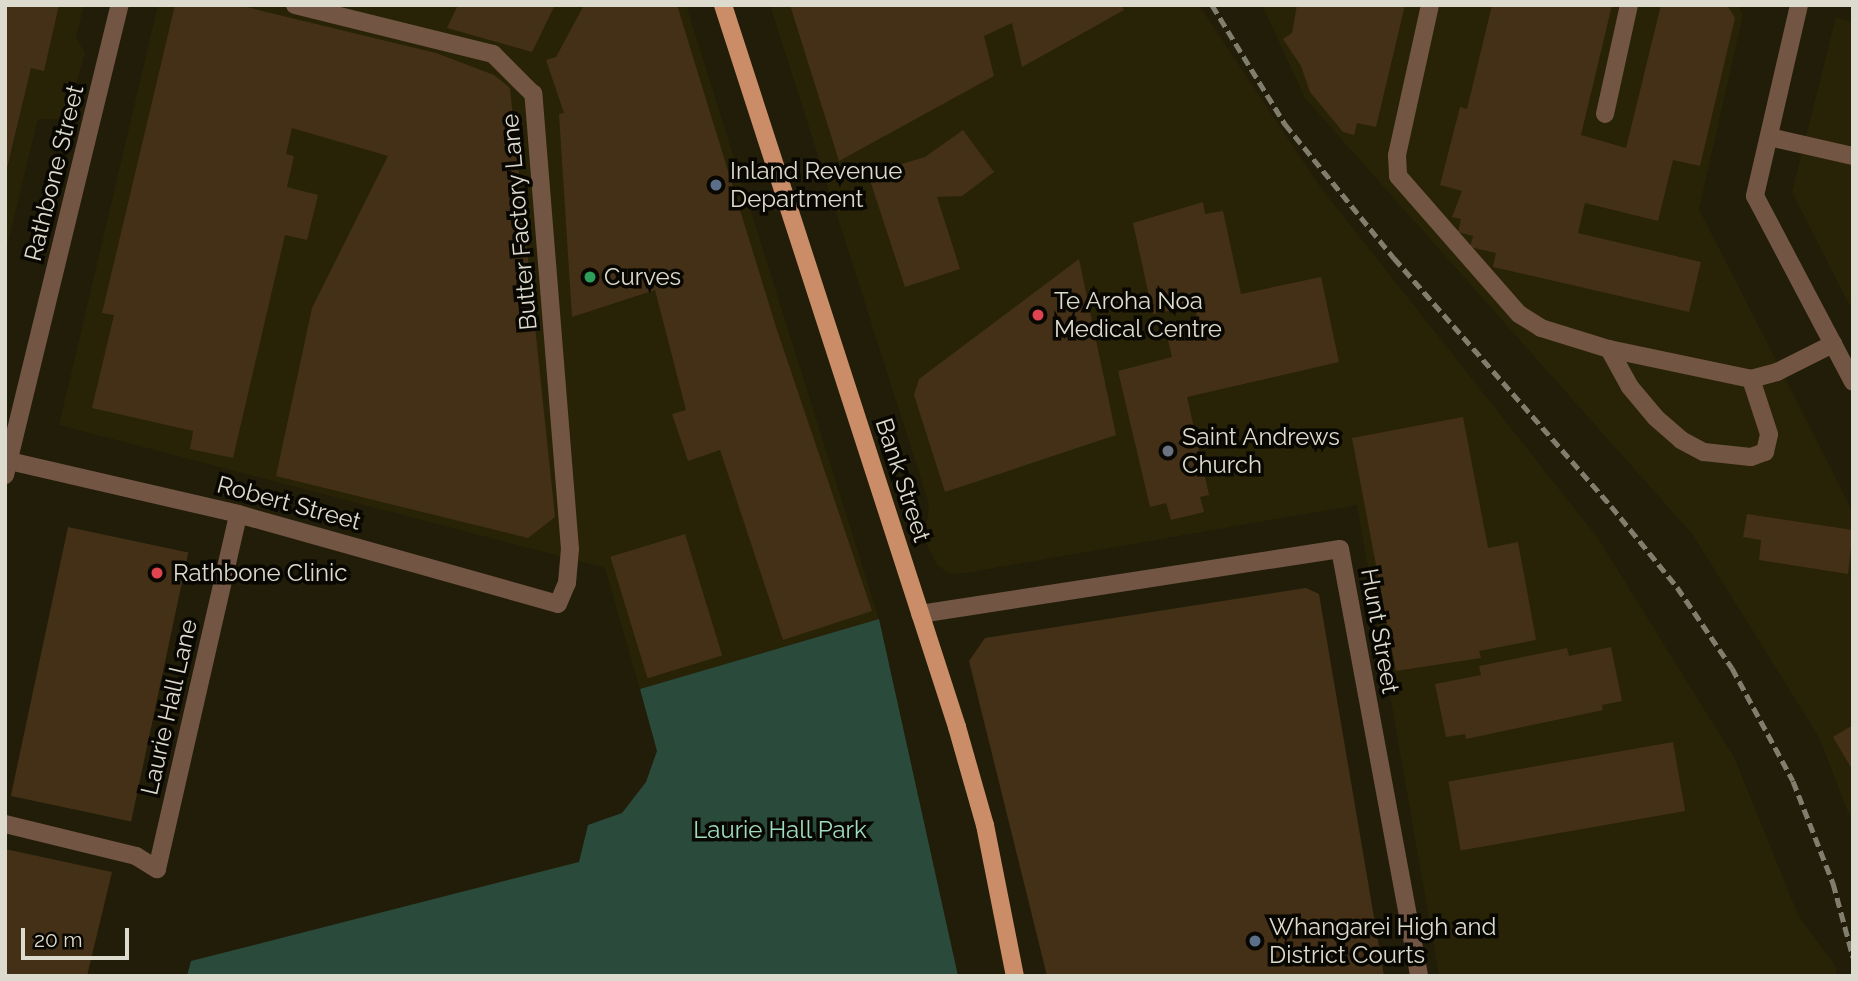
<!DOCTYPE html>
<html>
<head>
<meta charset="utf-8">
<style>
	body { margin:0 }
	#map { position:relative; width:1858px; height:981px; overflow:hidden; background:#211d08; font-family:Raleway,sans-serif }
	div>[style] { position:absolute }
	.built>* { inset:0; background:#282306 }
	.green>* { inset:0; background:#2a4a3b }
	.building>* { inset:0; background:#433017; transform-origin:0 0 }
	.minor>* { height:18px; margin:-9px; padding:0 9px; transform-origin:9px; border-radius:9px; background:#735544 }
	.major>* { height:18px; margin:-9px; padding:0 9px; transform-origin:9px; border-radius:9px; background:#cb8d68 }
	.rail>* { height:5px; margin-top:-2.5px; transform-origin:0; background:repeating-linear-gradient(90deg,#817e6d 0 10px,transparent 0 15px) }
	.dots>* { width:19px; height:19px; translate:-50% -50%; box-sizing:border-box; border:4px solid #090702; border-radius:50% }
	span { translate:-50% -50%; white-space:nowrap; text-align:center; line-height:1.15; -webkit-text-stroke:7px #090702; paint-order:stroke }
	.poi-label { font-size:24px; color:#dddbce }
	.left { translate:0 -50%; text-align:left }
	.street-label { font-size:24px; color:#dddbce }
	.park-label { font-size:24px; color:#9eddbd }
	.frame { position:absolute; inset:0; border:7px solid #dddbce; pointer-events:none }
	.scale { position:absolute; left:21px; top:928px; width:108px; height:32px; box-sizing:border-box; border:4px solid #dddbce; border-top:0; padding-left:9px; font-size:21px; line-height:24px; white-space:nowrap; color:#dddbce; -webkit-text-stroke:5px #090702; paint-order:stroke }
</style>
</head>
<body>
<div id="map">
	<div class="built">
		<i style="clip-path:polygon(5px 5px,84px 5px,76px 38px,85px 53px,66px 119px,38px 119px,5px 254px)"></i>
		<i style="clip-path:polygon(158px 5px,686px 5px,879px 619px,640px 689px,605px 568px,59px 425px)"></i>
		<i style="clip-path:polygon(770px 5px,1199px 5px,1321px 188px,1597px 537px,1734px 757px,1799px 917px,1836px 967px,1837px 976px,1439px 976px,1357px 505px,965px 573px,949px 574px,937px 565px,925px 541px,929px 504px)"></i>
		<i style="clip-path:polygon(1262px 5px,1738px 5px,1743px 15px,1699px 209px,1853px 512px,1853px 825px,1819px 737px,1693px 535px,1305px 98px)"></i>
		<i style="clip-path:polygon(1836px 17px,1853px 22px,1853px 312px,1792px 192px)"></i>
	</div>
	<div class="green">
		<i style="clip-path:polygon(879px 619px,958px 976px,187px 976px,191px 961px,579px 862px,588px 825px,622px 813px,646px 782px,657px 751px,640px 689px)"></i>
	</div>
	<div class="building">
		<i style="clip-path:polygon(5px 5px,59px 5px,44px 71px,31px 68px,6px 172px)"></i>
		<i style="clip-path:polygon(175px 5px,238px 5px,436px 53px,494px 75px,510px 88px,555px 517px,528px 538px,276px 476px,312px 308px,388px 156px,292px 128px,286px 154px,294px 156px,287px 187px,318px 195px,307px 240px,285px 235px,233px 458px,190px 449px,193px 431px,92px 408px,114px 315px,102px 313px)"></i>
		<i style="clip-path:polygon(458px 5px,555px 5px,532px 52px,447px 28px)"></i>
		<i style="clip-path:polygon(584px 5px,677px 5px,776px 327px,872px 611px,783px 640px,720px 450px,688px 461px,672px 414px,686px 410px,655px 290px,572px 317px,559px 114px,564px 113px,546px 60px,556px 57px)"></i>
		<i style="clip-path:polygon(790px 5px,1121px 5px,1124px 10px,1022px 67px,1012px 23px,984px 36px,994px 76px,839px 161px)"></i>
		<i style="clip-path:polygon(1297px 5px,1405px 5px,1376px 127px,1357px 123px,1354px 135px,1343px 132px,1310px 92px,1301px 66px,1283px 39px,1292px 33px)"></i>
		<i style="clip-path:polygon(1492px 5px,1612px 5px,1581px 135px,1626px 148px,1661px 5px,1727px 5px,1735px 18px,1700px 166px,1673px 160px,1658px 221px,1585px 203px,1578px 233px,1701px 262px,1689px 312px,1493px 267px,1496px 253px,1470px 247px,1473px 236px,1458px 232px,1461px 219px,1452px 217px,1462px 191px,1440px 185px,1460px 107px,1467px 109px)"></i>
		<i style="clip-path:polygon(963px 130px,994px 172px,962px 196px,937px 197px,960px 269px,905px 287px,868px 174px,925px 157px)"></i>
		<i style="clip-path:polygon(1203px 202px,1205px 214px,1223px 211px,1241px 294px,1321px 277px,1339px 362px,1187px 397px,1209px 495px,1200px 497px,1204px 512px,1171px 520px,1166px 503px,1150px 507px,1118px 371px,1172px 357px,1165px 328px,1198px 320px,1194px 306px,1153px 314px,1133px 223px)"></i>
		<i style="clip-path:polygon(1079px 259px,1116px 435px,945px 492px,914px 395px,919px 379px)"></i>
		<i style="clip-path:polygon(1463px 417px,1488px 548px,1518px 542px,1536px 640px,1479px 651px,1481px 658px,1396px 671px,1352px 438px)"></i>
		<i style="clip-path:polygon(1747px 514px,1853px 530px,1848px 574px,1759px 560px,1761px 540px,1743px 537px)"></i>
		<i style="left:68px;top:527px;width:123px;height:275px;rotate:12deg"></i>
		<i style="left:685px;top:534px;width:127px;height:78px;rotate:73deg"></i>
		<i style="clip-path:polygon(1306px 588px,1319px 594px,1384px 976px,1047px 976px,969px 661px,985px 638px)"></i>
		<i style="clip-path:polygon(1611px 647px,1622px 701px,1602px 705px,1603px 710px,1466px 739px,1465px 734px,1446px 737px,1435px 684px,1481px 675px,1479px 666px,1567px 648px,1569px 656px)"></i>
		<i style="clip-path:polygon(1853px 725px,1853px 771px,1833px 737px)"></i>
		<i style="left:1673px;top:742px;width:70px;height:228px;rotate:80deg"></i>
		<i style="clip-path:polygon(5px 849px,112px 872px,87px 976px,5px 976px)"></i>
	</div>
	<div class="minor">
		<i style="left:1430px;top:5px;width:154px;rotate:102.4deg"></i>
		<i style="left:1397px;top:155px;width:21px;rotate:87deg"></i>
		<i style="left:1398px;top:176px;width:184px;rotate:48.8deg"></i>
		<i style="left:1519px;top:314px;width:26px;rotate:32deg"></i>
		<i style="left:1541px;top:328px;width:71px;rotate:17.2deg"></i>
		<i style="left:1609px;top:349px;width:145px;rotate:11.9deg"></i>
		<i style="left:1751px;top:379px;width:27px;rotate:-15deg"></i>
		<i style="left:1777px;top:372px;width:63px;rotate:-26.6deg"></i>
		<i style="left:1799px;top:5px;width:196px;rotate:103deg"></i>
		<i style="left:1755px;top:196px;width:210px;rotate:62.2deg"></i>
		<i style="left:1605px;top:114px;width:112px;rotate:-77.6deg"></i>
		<i style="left:1769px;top:137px;width:86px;rotate:12.7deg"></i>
		<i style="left:1609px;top:349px;width:43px;rotate:61.1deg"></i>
		<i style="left:1630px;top:387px;width:40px;rotate:50deg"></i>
		<i style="left:1656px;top:418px;width:33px;rotate:41deg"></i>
		<i style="left:1681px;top:440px;width:26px;rotate:28deg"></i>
		<i style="left:1704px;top:452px;width:47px;rotate:6.1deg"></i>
		<i style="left:1751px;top:457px;width:15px;rotate:-20deg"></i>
		<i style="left:1765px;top:452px;width:18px;rotate:-77deg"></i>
		<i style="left:1769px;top:434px;width:58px;rotate:-108.1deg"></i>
		<i style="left:5px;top:460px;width:239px;rotate:13deg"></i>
		<i style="left:238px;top:514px;width:332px;rotate:15.7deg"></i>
		<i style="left:558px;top:604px;width:23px;rotate:-67deg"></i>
		<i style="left:567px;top:583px;width:34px;rotate:-85deg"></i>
		<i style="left:570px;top:549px;width:457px;rotate:-94.6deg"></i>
		<i style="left:533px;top:94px;width:57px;rotate:-135deg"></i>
		<i style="left:493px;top:54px;width:204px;rotate:-166.1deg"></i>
		<i style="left:5px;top:475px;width:484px;rotate:-76.3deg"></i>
		<i style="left:920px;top:614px;width:425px;rotate:-8.8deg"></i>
		<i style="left:1340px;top:549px;width:434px;rotate:79.5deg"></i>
		<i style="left:5px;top:824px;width:135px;rotate:13.7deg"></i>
		<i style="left:136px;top:856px;width:25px;rotate:32deg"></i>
		<i style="left:157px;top:869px;width:364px;rotate:-77.1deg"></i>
	</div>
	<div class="major">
		<i style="left:723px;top:5px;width:759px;rotate:72.04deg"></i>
		<i style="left:957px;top:727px;width:102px;rotate:74.1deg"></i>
		<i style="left:985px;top:825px;width:154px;rotate:78.8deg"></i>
	</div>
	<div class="rail">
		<i style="left:1212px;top:5px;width:140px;rotate:58.5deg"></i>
		<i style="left:1285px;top:124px;width:173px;rotate:50.9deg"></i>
		<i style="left:1394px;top:258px;width:330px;rotate:48.8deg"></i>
		<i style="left:1611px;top:506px;width:104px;rotate:50.8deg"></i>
		<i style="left:1677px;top:587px;width:98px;rotate:55.8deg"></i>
		<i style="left:1732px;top:668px;width:128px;rotate:61.6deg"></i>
		<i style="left:1793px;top:781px;width:110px;rotate:68.6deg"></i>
		<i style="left:1833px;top:883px;width:77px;rotate:74.9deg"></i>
	</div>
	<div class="dots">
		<i style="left:716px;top:185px;background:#5c6f8a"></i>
		<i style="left:590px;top:277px;background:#2e9e5b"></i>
		<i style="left:1038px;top:315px;background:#e0444e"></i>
		<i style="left:1168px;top:451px;background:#6b7280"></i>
		<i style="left:157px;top:573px;background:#e0444e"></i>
		<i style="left:1255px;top:941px;background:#5c6f8a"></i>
	</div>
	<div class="poi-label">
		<span class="left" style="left:730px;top:185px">Inland Revenue<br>Department</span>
		<span class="left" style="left:604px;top:277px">Curves</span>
		<span class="left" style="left:1054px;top:315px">Te Aroha Noa<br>Medical Centre</span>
		<span class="left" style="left:1182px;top:451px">Saint Andrews<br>Church</span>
		<span class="left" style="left:173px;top:573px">Rathbone Clinic</span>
		<span class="left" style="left:1269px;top:941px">Whangarei High and<br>District Courts</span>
	</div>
	<div class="street-label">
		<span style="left:54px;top:173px;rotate:-76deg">Rathbone Street</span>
		<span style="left:519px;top:222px;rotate:-95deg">Butter Factory Lane</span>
		<span style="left:903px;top:480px;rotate:72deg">Bank Street</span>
		<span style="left:289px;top:503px;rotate:15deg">Robert Street</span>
		<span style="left:1380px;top:631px;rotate:80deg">Hunt Street</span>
		<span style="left:169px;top:707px;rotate:-77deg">Laurie Hall Lane</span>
	</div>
	<div class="park-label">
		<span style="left:780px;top:830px">Laurie Hall Park</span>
	</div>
	<div class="frame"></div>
	<div class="scale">20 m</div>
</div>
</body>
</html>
